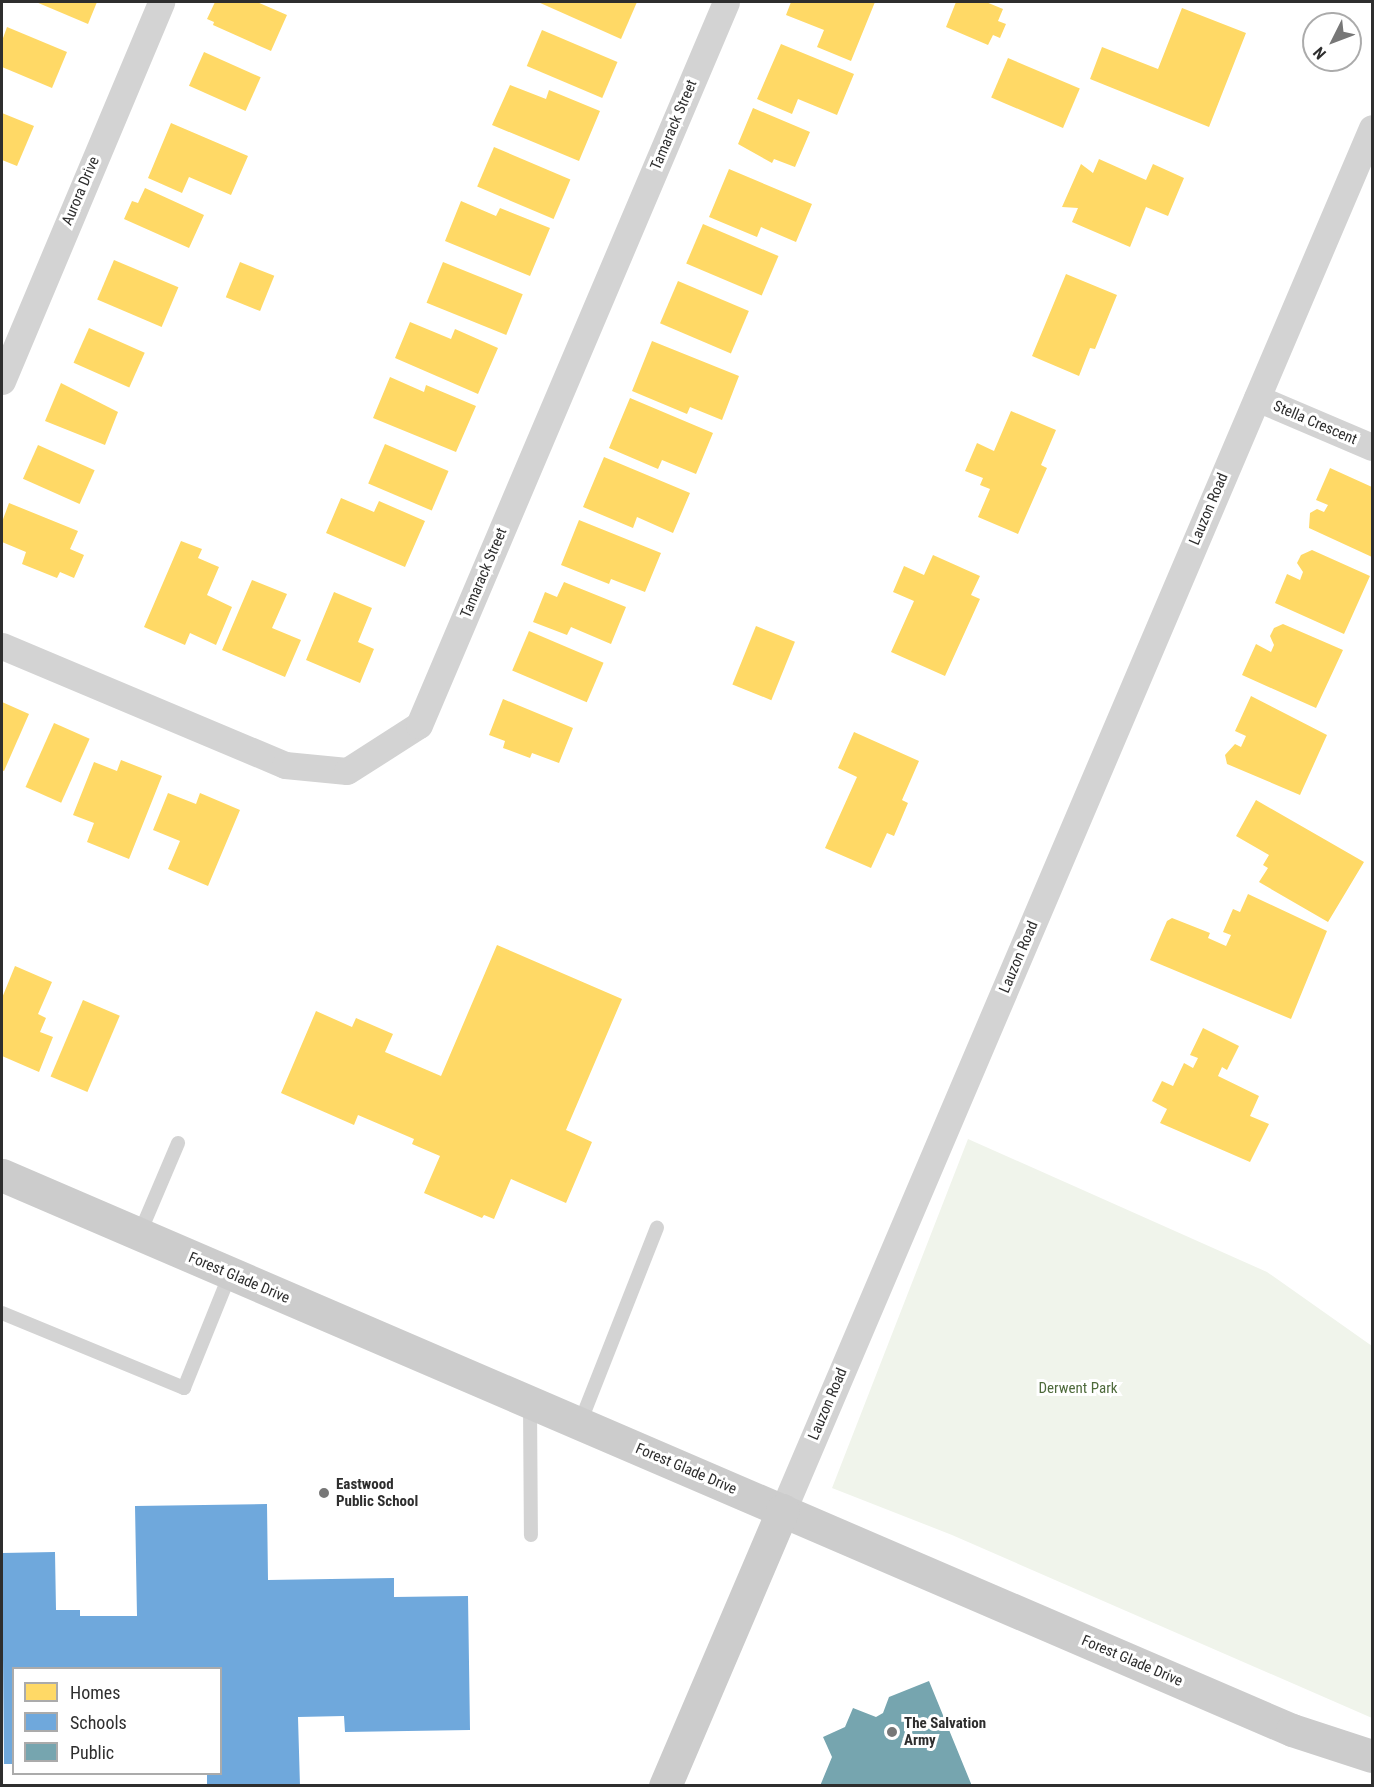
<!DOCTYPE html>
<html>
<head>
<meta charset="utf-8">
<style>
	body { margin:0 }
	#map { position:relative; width:1374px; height:1787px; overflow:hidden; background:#fff; font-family:"Roboto Condensed",sans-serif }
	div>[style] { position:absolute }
	.green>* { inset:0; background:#f0f4eb }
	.homes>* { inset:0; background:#ffd966; transform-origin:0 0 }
	.schools>* { inset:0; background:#6fa8dc }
	.public>* { inset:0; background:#76a5af }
	.lane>* { height:14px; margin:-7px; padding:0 7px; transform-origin:7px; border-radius:7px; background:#d3d3d3 }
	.street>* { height:27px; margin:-13.5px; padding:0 13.5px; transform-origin:13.5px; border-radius:13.5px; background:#d3d3d3 }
	.secondary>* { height:33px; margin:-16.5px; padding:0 16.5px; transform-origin:16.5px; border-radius:16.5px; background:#ccc }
	.dots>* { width:16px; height:16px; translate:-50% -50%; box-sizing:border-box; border:3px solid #fff; border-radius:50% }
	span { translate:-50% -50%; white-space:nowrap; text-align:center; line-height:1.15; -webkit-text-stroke:6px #fff; paint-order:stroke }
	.street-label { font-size:15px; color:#2e2e2e }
	.park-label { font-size:15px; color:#4e6a3b }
	.poi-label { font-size:15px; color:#2e2e2e; font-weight:700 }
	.left { translate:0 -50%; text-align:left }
	.frame { position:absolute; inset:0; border:3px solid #2e2e2e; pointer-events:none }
	.legend { position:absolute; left:12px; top:1667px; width:210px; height:108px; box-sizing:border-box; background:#fff; border:2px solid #ababab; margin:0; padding:8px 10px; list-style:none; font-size:18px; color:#2e2e2e }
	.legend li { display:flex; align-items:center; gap:12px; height:30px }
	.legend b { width:30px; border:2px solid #ababab }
	.north { position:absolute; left:1302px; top:12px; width:60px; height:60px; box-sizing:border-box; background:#fff; border:2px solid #ababab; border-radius:50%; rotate:228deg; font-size:16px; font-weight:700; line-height:24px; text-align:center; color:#2e2e2e }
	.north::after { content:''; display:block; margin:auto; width:21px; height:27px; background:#777; clip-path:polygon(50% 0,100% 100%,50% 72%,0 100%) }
</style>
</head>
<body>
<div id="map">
	<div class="green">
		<i style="clip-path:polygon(968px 1139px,1267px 1272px,1372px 1346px,1372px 1718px,952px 1535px,832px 1488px)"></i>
	</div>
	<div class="homes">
		<i style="clip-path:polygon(36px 2px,97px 2px,88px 24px)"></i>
		<i style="clip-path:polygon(215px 2px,257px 2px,287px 15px,271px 51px,213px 25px,214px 22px,207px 19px)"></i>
		<i style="clip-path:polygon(538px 2px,637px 2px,621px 39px)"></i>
		<i style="clip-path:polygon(791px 2px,875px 2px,851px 61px,817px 47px,824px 30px,786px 15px)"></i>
		<i style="clip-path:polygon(956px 2px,986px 2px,1003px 9px,998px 21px,1006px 24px,1000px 38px,993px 35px,988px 45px,946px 27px)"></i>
		<i style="clip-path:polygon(1182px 8px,1246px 33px,1209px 127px,1090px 79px,1102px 47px,1158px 69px)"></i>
		<i style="clip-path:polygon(7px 27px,67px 52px,52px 88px,2px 67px,2px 41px)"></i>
		<i style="left:542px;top:30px;width:82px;height:39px;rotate:23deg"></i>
		<i style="clip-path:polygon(781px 44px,854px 74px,837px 115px,798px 99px,792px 114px,757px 99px)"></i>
		<i style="left:204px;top:52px;width:62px;height:37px;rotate:24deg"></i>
		<i style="left:1008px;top:58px;width:78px;height:43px;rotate:23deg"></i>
		<i style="clip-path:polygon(510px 85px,546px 99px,549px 90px,600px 111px,579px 161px,492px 125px)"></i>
		<i style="clip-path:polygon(753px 108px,810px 132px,795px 167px,774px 159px,772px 163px,738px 144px)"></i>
		<i style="clip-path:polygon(2px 113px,34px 126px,17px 166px,2px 160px)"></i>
		<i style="clip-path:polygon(171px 123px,248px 156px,231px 195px,189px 177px,182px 193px,148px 178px)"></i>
		<i style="left:494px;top:147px;width:83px;height:43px;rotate:23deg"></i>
		<i style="clip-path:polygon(1099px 159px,1146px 180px,1153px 164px,1184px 178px,1168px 216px,1146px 207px,1130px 247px,1072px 222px,1078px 208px,1062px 207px,1081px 164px,1093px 173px)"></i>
		<i style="clip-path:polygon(729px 169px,812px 204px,796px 242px,761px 227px,757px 237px,709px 217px)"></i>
		<i style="clip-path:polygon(145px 188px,204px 215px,189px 248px,124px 219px,132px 201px,138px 203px)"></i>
		<i style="clip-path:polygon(461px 201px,496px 216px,500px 208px,550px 228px,530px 276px,445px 241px)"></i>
		<i style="left:703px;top:224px;width:82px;height:43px;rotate:23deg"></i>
		<i style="left:114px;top:260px;width:70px;height:43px;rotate:23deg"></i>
		<i style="left:240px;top:262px;width:37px;height:38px;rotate:22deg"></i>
		<i style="left:443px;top:262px;width:86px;height:44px;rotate:22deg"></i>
		<i style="clip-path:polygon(1066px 274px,1117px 295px,1095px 349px,1090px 348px,1079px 376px,1032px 356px)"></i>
		<i style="left:678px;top:281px;width:77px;height:46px;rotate:23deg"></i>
		<i style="clip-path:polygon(410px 322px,451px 339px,455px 329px,498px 348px,478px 394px,395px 358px)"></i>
		<i style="left:89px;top:328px;width:61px;height:38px;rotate:24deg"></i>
		<i style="clip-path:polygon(652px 341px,739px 376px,722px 420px,690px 407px,687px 414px,632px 391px)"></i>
		<i style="clip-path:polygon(390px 377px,424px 392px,426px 385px,476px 406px,456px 452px,373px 418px)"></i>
		<i style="clip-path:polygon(61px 383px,118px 412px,105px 445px,45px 421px)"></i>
		<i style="clip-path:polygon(630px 398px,713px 433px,696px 474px,662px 460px,658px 469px,609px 448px)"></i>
		<i style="clip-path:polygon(1011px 411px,1056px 430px,1041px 465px,1047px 468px,1018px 534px,978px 517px,990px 489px,980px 485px,983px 478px,965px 471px,977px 443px,994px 451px)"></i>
		<i style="left:385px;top:444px;width:69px;height:43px;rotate:23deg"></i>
		<i style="left:38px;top:445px;width:62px;height:37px;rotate:24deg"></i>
		<i style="clip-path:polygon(604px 457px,690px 493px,673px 533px,637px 517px,633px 528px,583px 507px)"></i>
		<i style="clip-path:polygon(1330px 468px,1372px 487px,1372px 557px,1309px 528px,1310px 513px,1317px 509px,1324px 512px,1328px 505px,1316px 500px)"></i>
		<i style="clip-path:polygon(341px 498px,374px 512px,379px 501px,425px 521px,405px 567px,326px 533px)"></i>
		<i style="clip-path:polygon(9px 503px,78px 531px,70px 549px,84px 555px,74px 578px,60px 572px,57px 578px,22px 564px,26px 552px,2px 542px,2px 522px)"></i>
		<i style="clip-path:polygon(579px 520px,661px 553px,645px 592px,611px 579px,609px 584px,561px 565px)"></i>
		<i style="clip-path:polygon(181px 541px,202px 549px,198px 558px,219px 567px,207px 595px,232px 607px,216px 645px,190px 633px,185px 645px,144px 627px)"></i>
		<i style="clip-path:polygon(1312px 550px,1370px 576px,1344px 634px,1275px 603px,1287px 574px,1300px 580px,1303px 572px,1297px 563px,1301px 555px)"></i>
		<i style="clip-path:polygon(933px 555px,980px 576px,971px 595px,980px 599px,945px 676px,891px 652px,914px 601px,893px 592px,904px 566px,924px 575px)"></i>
		<i style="clip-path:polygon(252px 580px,287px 594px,272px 628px,301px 640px,285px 677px,222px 650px)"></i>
		<i style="clip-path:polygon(564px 582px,626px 607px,611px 644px,571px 627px,567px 635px,533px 622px,545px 592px,557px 597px)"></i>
		<i style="clip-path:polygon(334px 592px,372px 608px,358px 642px,374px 649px,360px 683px,306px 660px)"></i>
		<i style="clip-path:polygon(1283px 624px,1343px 650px,1316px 708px,1242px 675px,1256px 644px,1271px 652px,1274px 645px,1270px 636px,1274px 628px)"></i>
		<i style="left:756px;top:626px;width:42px;height:63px;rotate:22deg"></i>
		<i style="left:529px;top:631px;width:81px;height:43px;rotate:23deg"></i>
		<i style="clip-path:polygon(1251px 696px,1327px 735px,1300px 795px,1227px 764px,1225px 755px,1235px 744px,1241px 747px,1246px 736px,1235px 731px)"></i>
		<i style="clip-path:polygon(503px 699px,573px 728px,559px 763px,532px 753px,530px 758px,503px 748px,505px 741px,489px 735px)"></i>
		<i style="clip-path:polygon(2px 702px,29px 714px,4px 771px,2px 770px)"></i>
		<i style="left:54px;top:723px;width:39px;height:70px;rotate:24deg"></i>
		<i style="clip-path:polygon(854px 732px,919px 761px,902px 800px,908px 803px,894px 836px,887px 833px,871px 868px,825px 848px,857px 777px,838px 768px)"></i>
		<i style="clip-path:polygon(121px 760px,162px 776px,129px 859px,87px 842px,94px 823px,73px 815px,94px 762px,117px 771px)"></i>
		<i style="clip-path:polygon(168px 793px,196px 804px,200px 793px,240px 810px,208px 886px,168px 869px,180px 841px,153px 830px)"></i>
		<i style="clip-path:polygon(1256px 800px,1364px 862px,1328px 922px,1259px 882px,1268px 868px,1263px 865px,1269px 855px,1236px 836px)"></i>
		<i style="clip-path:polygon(1248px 894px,1327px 931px,1291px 1019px,1150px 960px,1167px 921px,1172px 918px,1210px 933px,1208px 938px,1226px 946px,1231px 935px,1223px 932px,1233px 909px,1240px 912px)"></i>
		<i style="clip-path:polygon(497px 945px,622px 999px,566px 1130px,592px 1142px,566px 1203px,511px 1179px,494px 1219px,484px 1215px,482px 1218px,424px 1193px,440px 1156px,412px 1144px,414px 1139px,358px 1115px,354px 1125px,281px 1093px,316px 1011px,352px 1027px,356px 1018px,393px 1034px,385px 1052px,441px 1076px)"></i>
		<i style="clip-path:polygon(15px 966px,52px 982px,38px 1014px,46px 1018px,40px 1032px,53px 1037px,39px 1072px,2px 1056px,2px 998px)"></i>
		<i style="left:83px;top:1000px;width:40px;height:83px;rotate:23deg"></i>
		<i style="clip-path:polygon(1203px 1028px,1239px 1046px,1227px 1070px,1222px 1067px,1218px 1076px,1259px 1096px,1250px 1116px,1269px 1124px,1250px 1162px,1160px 1123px,1167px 1109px,1152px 1101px,1162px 1081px,1173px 1086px,1184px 1063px,1193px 1068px,1198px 1058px,1190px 1055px)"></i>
	</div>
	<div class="schools">
		<i style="clip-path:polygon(267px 1504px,268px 1580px,394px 1578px,394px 1597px,468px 1596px,470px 1730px,345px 1732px,344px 1716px,298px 1717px,300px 1786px,207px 1786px,207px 1774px,220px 1774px,220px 1668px,14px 1668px,14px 1764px,4px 1764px,2px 1553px,55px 1552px,56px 1610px,80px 1610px,80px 1616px,137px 1616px,135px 1506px)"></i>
	</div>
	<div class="public">
		<i style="clip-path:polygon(929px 1681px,972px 1786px,820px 1786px,832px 1757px,823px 1737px,845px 1727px,853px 1708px,876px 1717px,883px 1713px,889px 1697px)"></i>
	</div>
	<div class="lane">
		<i style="left:139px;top:1235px;width:100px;rotate:-67deg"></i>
		<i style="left:2px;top:1313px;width:197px;rotate:22.4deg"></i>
		<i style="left:184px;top:1388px;width:123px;rotate:-68deg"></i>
		<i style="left:530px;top:1404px;width:131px;rotate:89.6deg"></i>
		<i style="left:580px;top:1423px;width:210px;rotate:-68.5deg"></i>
	</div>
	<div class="street">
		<i style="left:2px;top:381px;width:411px;rotate:-67.2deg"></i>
		<i style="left:1257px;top:398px;width:125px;rotate:23.1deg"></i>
		<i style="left:2px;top:646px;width:307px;rotate:22.8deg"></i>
		<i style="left:285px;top:765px;width:62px;rotate:5.5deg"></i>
		<i style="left:347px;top:771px;width:85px;rotate:-32.6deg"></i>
		<i style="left:419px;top:725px;width:785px;rotate:-66.99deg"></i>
		<i style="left:783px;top:1510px;width:1502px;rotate:-66.92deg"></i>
	</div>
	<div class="secondary">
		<i style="left:2px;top:1175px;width:1404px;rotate:23.28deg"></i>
		<i style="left:1292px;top:1730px;width:84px;rotate:18deg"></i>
		<i style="left:665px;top:1786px;width:300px;rotate:-66.9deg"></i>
	</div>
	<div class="dots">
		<i style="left:324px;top:1493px;background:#777"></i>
		<i style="left:892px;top:1732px;background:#777"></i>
	</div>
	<div class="street-label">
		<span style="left:674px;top:125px;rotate:-67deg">Tamarack Street</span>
		<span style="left:81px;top:191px;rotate:-67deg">Aurora Drive</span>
		<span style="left:1315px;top:423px;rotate:23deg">Stella Crescent</span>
		<span style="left:1209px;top:509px;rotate:-67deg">Lauzon Road</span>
		<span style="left:484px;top:573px;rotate:-67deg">Tamarack Street</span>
		<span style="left:1019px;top:957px;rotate:-67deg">Lauzon Road</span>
		<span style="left:239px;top:1278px;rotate:23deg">Forest Glade Drive</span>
		<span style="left:828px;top:1404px;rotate:-67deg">Lauzon Road</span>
		<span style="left:686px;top:1469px;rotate:23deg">Forest Glade Drive</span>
		<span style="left:1132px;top:1661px;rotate:23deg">Forest Glade Drive</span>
	</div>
	<div class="park-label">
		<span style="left:1078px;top:1389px">Derwent Park</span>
	</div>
	<div class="poi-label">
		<span class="left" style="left:336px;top:1493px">Eastwood<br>Public School</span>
		<span class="left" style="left:904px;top:1732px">The Salvation<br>Army</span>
	</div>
	<div class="frame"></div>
	<ul class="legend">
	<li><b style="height:16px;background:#ffd966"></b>Homes</li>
	<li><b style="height:16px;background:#6fa8dc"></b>Schools</li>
	<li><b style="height:16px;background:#76a5af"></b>Public</li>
	</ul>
	<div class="north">N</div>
</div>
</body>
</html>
